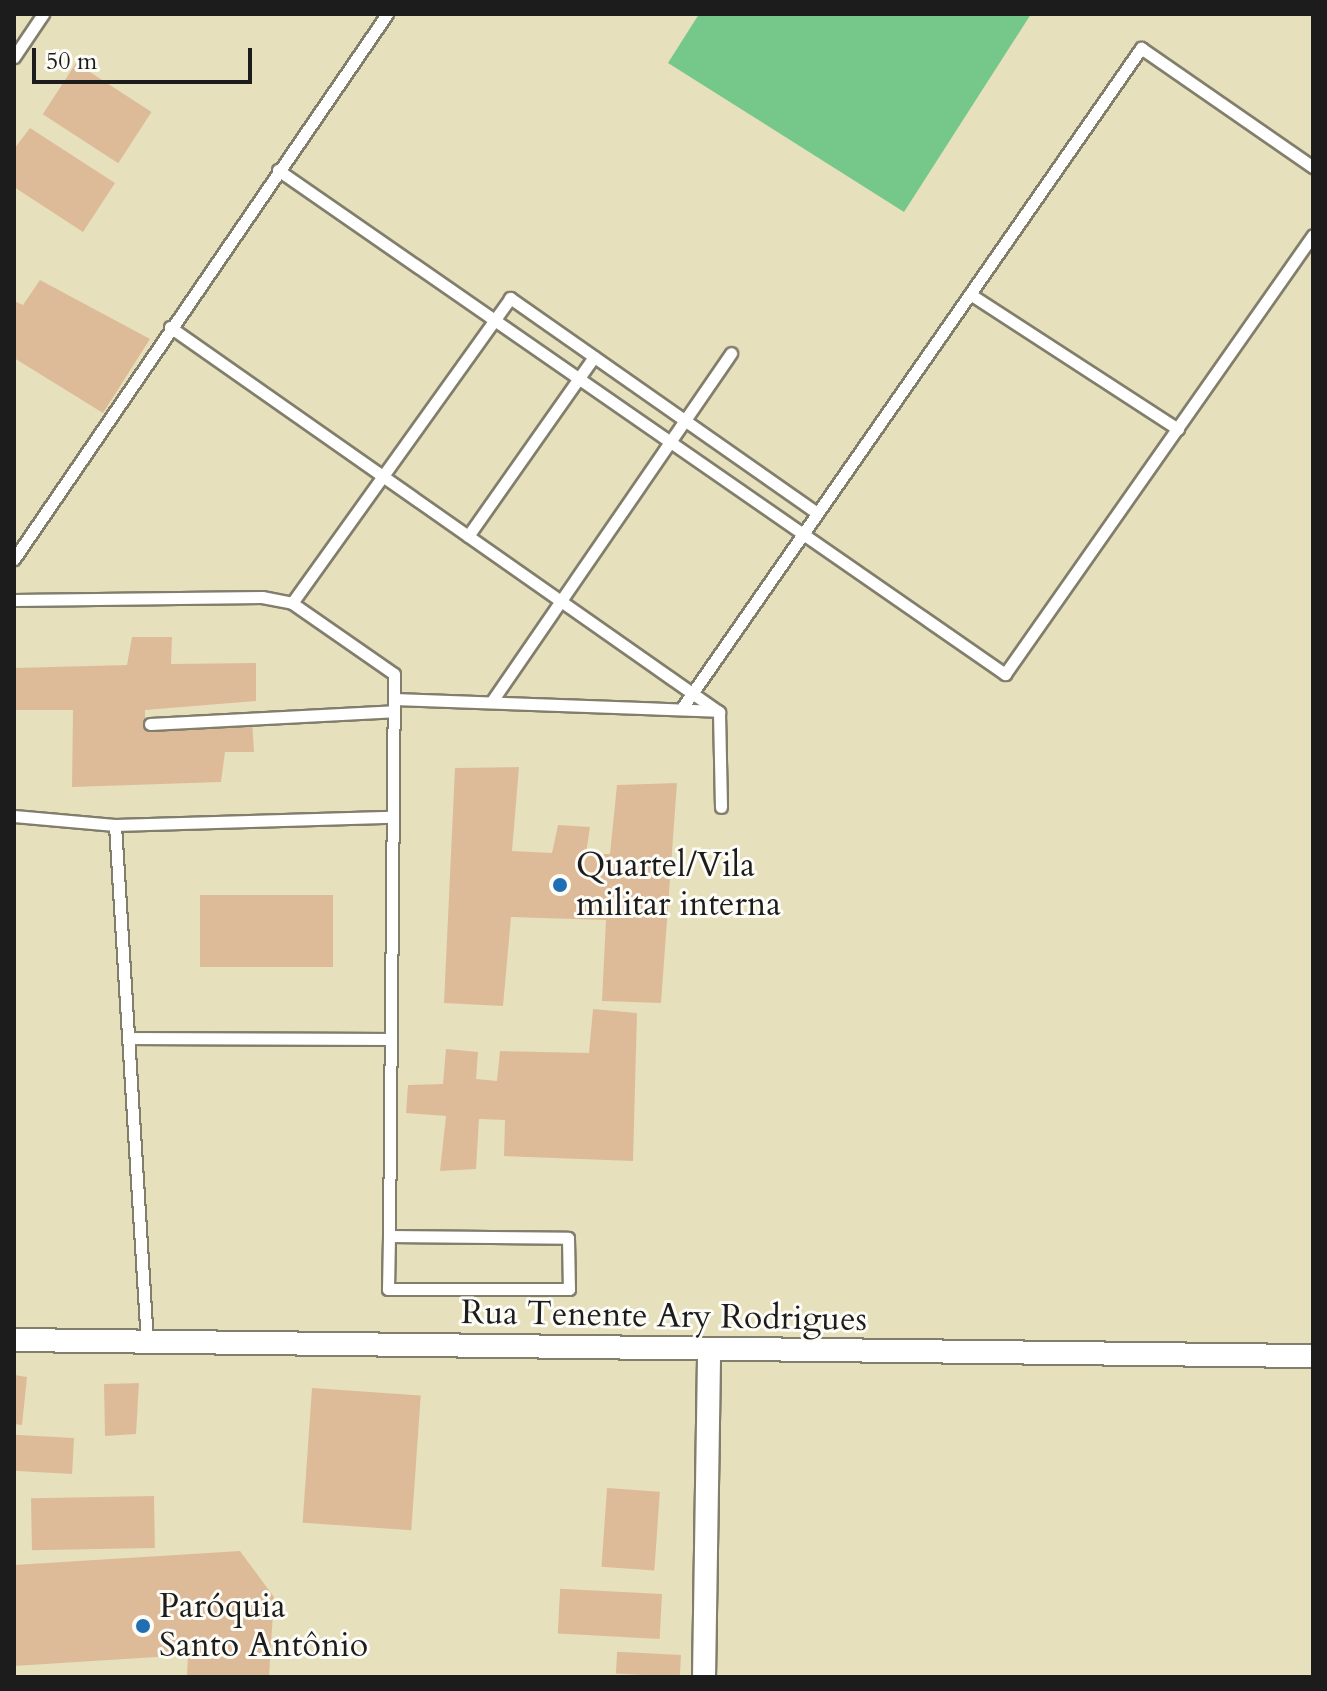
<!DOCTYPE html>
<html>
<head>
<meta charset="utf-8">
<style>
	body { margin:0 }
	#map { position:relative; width:1327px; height:1691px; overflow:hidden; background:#e7e0bc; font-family:Cardo,serif }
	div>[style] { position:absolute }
	.green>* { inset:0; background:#76c88a }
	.building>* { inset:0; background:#debb98; transform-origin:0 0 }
	.roads { filter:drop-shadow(2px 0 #827e6c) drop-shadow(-2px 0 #827e6c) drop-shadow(0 2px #827e6c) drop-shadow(0 -2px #827e6c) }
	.service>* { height:11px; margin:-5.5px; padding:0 5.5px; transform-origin:5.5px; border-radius:5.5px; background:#fff }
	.minor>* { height:22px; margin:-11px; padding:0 11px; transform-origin:11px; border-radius:11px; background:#fff }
	.dots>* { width:22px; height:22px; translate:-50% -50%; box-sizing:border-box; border:4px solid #fdfcf7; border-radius:50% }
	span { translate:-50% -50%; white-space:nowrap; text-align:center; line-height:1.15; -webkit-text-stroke:6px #fdfcf7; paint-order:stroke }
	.poi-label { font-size:34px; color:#1c1c1c }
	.left { translate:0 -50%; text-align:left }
	.street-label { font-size:34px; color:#1c1c1c }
	.frame { position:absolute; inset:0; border:16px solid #1c1c1c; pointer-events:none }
	.scale { position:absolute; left:32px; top:48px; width:220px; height:36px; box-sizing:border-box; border:4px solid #1c1c1c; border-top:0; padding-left:10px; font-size:24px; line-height:28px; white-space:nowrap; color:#1c1c1c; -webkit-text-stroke:6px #fdfcf7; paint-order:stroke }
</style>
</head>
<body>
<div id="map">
	<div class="green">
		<i style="clip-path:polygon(699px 14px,1031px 14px,904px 212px,668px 63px)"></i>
	</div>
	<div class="building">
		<i style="left:76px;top:63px;width:90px;height:61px;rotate:33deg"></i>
		<i style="clip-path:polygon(30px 128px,115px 183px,83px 232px,14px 187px,14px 149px)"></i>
		<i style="clip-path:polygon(40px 280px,150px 339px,103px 413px,14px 358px,14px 301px,23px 305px)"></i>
		<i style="clip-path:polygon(132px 637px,172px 637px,171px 664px,256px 663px,256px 701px,145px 710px,145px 725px,252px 720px,254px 752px,225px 752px,221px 782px,72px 787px,73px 710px,14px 710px,14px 668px,127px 665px)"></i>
		<i style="clip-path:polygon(519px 767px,512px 851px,552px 853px,558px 825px,590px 827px,586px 854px,610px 854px,617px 785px,677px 783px,661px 1003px,602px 1001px,606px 920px,511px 917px,503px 1006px,444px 1003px,455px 768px)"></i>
		<i style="left:200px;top:895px;width:133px;height:72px"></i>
		<i style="clip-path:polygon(593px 1009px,637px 1013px,633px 1161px,504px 1156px,505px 1120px,479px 1119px,476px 1169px,440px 1171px,446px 1116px,406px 1113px,408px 1085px,443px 1084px,446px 1049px,478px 1052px,476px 1079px,497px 1081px,500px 1051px,589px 1053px)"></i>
		<i style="clip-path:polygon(14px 1375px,27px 1377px,22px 1425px,14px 1424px)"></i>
		<i style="clip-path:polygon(139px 1383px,136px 1434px,105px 1436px,104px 1384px)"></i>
		<i style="left:312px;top:1388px;width:109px;height:135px;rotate:4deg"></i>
		<i style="left:74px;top:1438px;width:36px;height:60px;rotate:93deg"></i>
		<i style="left:607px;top:1488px;width:53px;height:79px;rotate:4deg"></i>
		<i style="left:154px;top:1496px;width:52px;height:123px;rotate:89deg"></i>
		<i style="clip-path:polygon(240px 1551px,274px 1597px,269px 1677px,187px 1677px,188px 1655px,14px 1666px,14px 1565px)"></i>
		<i style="left:662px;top:1594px;width:45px;height:102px;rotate:93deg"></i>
		<i style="left:681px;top:1655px;width:22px;height:64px;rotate:93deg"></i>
	</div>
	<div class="roads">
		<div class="service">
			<i style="left:14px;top:57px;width:52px;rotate:-56deg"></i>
			<i style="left:278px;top:170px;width:885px;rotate:34.73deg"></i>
			<i style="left:1005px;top:674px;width:536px;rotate:-54.95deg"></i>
			<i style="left:970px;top:294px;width:248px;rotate:33deg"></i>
			<i style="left:170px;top:327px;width:671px;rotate:35.04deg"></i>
			<i style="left:468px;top:536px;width:219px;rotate:-54.9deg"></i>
			<i style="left:14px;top:559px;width:660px;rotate:-55.61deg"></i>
			<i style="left:14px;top:600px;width:248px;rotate:-0.7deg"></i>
			<i style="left:262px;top:597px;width:31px;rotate:11deg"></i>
			<i style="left:292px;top:603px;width:124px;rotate:34.8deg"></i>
			<i style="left:394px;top:674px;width:562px;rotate:90.51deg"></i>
			<i style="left:389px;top:1236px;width:179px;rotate:0.6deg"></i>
			<i style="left:568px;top:1238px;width:51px;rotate:88.9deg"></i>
			<i style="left:569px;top:1289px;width:181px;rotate:180deg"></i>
			<i style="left:388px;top:1289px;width:53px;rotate:-88.9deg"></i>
			<i style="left:292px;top:603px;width:375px;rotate:-54.4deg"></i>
			<i style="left:510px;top:298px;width:375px;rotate:35deg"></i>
			<i style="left:394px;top:699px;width:324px;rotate:2.1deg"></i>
			<i style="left:492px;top:701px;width:422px;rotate:-55.5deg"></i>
			<i style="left:682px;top:708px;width:804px;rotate:-55.18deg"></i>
			<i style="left:1141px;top:48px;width:209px;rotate:34.7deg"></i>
			<i style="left:719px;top:712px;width:95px;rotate:88.8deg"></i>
			<i style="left:150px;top:724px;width:244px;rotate:-3deg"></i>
			<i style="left:14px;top:816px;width:101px;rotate:5.1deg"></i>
			<i style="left:115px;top:825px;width:277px;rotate:-1.7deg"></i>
			<i style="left:115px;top:825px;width:519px;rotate:86.46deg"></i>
			<i style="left:128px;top:1038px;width:260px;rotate:0.2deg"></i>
		</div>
		<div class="minor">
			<i style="left:14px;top:1340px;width:1299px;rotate:0.71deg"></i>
			<i style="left:704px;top:1677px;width:326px;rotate:-89.1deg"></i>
		</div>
	</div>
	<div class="dots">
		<i style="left:560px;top:885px;background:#1f6fb2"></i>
		<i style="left:143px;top:1626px;background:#1f6fb2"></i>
	</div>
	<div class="poi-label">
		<span class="left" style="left:576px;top:885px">Quartel/Vila<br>militar interna</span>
		<span class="left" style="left:159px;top:1626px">Paróquia<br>Santo Antônio</span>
	</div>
	<div class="street-label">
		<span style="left:664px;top:1316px;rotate:1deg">Rua Tenente Ary Rodrigues</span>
	</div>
	<div class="frame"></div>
	<div class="scale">50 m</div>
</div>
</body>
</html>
